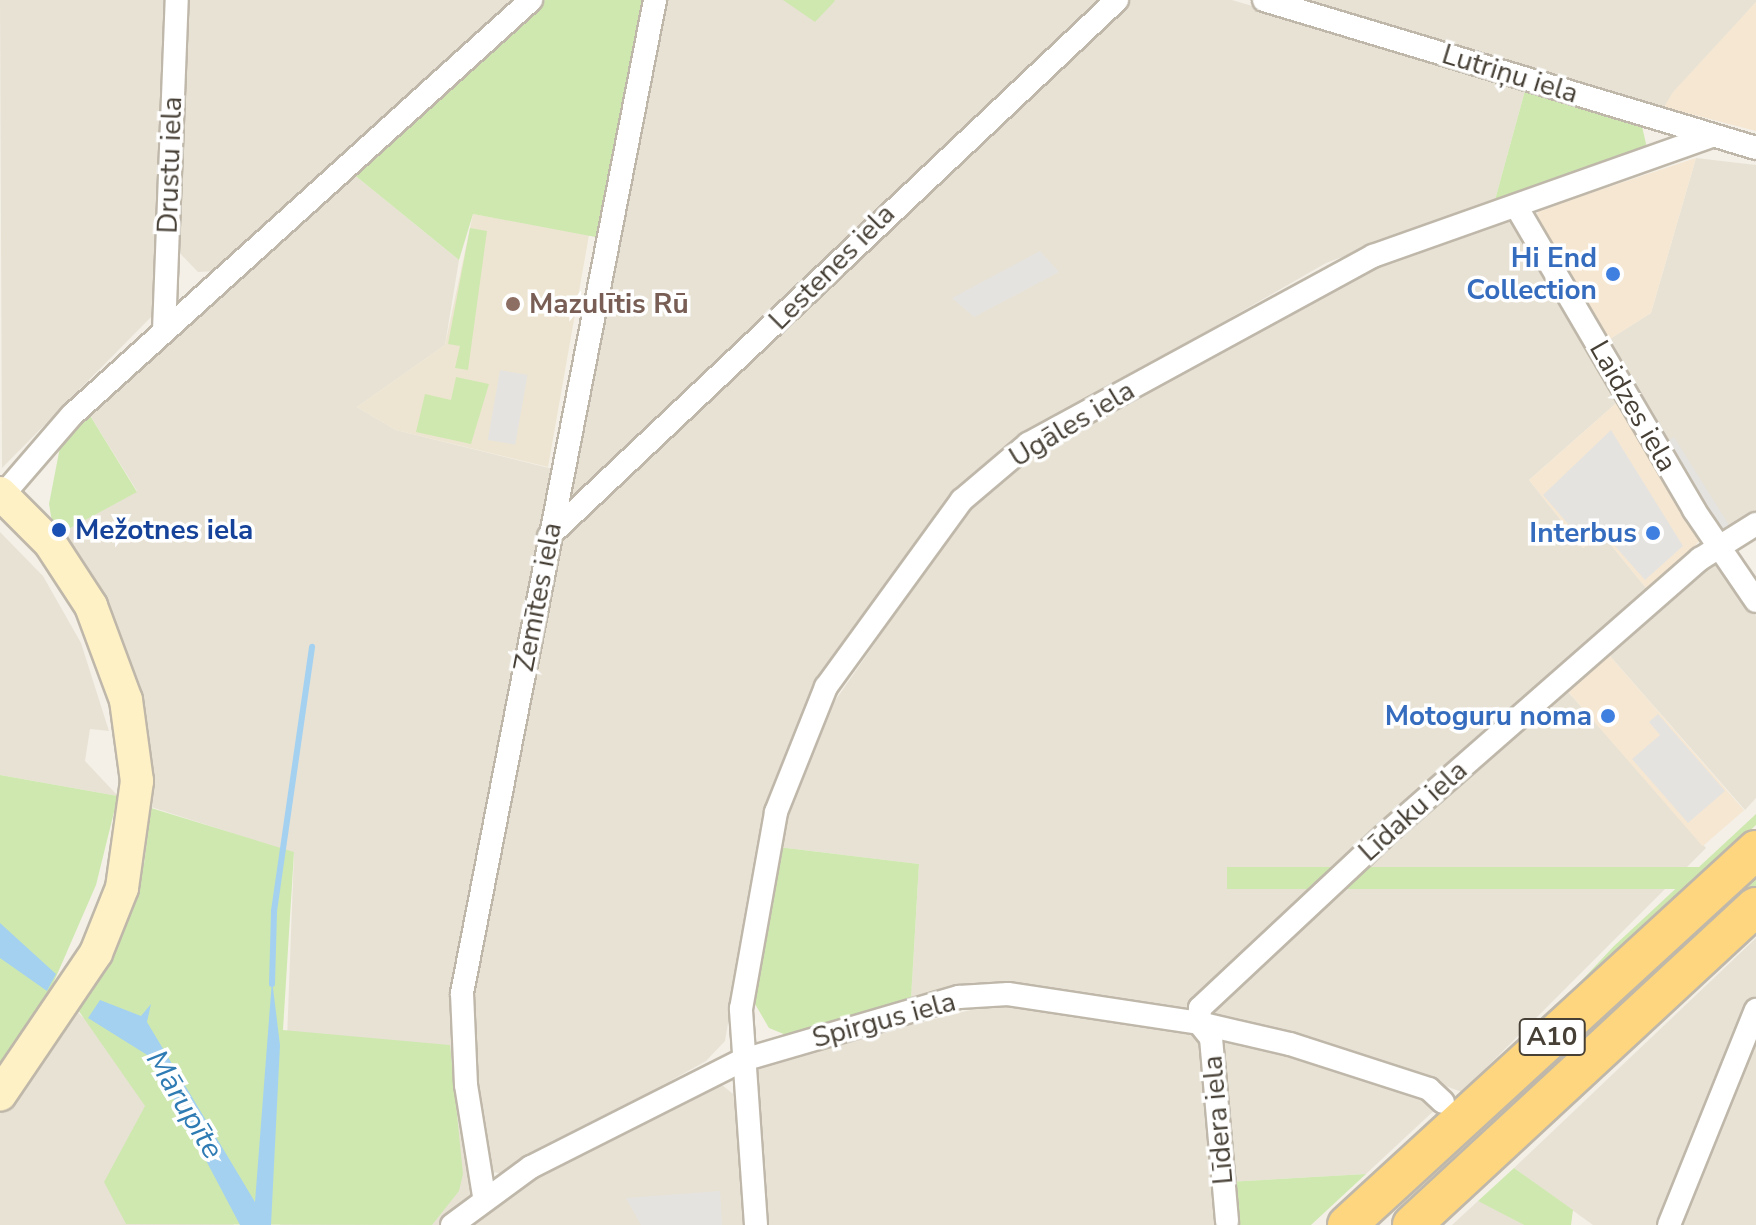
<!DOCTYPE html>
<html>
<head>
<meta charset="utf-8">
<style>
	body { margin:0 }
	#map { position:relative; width:1756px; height:1225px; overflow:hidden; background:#f4f0e7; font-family:"Nunito Sans",sans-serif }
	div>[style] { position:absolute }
	.residential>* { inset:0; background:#e8e2d5 }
	.commercial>* { inset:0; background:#f6e7d2; transform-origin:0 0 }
	.education>* { inset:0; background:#ede5d1 }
	.green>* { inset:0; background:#cfe8b0; transform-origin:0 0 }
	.parking>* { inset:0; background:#e5e3df; transform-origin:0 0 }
	.water>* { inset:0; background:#a4d1f0 }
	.stream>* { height:6px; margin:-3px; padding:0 3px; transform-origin:3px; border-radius:3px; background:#a4d1f0 }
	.roads { filter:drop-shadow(2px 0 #bfb8aa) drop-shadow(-2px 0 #bfb8aa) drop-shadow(0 2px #bfb8aa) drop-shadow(0 -2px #bfb8aa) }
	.minor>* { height:22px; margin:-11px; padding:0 11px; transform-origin:11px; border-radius:11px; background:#fff }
	.secondary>* { height:32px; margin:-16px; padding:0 16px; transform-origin:16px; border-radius:16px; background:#fff1c6 }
	.trunk>* { height:38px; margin:-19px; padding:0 19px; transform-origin:19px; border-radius:19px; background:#fed67f }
	.dots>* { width:22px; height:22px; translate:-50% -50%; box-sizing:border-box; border:4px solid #fff; border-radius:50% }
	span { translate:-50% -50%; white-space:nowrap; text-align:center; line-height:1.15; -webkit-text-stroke:7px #fff; paint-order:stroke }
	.shield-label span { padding:2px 6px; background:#fff; border:2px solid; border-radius:6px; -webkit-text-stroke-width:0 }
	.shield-label { font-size:26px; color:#474036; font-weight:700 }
	.street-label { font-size:28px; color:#474036 }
	.shop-label { font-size:28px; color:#366cbe; font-weight:700 }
	.right { translate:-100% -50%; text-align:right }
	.education-label { font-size:28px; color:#785e54; font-weight:700 }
	.left { translate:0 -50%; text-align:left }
	.transit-label { font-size:28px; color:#164399; font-weight:700 }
	.water-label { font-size:30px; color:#2f7bb3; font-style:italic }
</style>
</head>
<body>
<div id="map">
	<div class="residential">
		<i style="clip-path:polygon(0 0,173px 0,159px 309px,2px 468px)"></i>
		<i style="clip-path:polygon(182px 0,525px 0,218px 271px,198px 272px,172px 245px)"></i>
		<i style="clip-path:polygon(660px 0,1108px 0,575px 500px,564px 492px)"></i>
		<i style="clip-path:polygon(1123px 0,1232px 0,1526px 87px,1495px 200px,1326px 263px,1014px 442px,970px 477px,804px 709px,764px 813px,725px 1041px,706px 1061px,504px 1174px,493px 1172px,483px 1166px,466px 1027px,557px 543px)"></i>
		<i style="clip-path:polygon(1296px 0,1756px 0,1756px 2px,1664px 107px)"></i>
		<i style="clip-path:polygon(1696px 158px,1756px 165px,1756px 518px,1725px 537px,1602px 344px,1651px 313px)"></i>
		<i style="clip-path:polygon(352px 173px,459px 260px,445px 345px,357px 407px,396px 430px,553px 469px,453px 1030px,472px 1198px,440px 1225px,280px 1225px,294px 853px,151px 807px,149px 754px,122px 642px,65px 531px,137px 491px,86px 409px)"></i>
		<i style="clip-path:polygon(1502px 219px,1514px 224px,1622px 398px,1529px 480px,1583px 548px,1602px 534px,1651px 594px,1192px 1007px,1175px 1012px,949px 989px,911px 999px,919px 864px,778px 847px,823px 718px,966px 512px,1045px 448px,1337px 283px)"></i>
		<i style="clip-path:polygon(0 532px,43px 576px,81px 643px,109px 731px,90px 729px,85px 761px,118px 796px,0 775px)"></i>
		<i style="clip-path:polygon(1721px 558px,1756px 616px,1756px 798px,1745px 810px,1603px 648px,1707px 559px)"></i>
		<i style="clip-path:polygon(1561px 684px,1706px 848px,1462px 1092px,1356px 1054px,1216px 1021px,1213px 1010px)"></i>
		<i style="clip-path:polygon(1756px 938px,1756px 996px,1657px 1225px,1593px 1225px,1514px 1168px)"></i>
		<i style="clip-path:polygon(1003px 1002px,1199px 1033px,1209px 1044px,1222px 1225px,761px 1225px,749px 1065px)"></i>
		<i style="clip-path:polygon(73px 1008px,138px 1068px,234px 1225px,0 1225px,0 1114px)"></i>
		<i style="clip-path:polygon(1756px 1032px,1756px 1225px,1678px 1225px)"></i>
		<i style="clip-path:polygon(1230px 1040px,1303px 1054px,1425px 1093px,1440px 1105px,1366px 1174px,1227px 1182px,1218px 1046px)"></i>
		<i style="clip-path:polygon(722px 1085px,743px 1102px,752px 1225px,469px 1225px,530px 1180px)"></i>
		<i style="clip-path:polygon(1478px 1201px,1483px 1203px,1524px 1225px,1452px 1225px)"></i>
	</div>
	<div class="commercial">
		<i style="clip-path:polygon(1756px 2px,1756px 131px,1664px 107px,1673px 92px)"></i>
		<i style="clip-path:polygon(1696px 158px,1651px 313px,1602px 344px,1535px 218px,1539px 210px)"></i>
		<i style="clip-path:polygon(1622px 398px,1702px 538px,1651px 594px,1602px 534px,1583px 548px,1529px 480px)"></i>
		<i style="left:1603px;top:648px;width:215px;height:55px;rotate:49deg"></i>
	</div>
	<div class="education">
		<i style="clip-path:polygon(473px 214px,589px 235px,548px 467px,396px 430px,357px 407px,445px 345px)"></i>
	</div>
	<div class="green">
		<i style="clip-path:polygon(545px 0,644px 0,601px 238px,473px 214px,459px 260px,352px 173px)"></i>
		<i style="clip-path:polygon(783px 0,834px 0,835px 1px,815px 22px)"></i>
		<i style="clip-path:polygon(1526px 87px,1641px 122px,1647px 148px,1495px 200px)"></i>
		<i style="clip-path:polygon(470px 228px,487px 231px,468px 370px,455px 368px,460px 346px,448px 344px)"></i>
		<i style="clip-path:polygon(456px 377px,489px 384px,471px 444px,416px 432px,425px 394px,451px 400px)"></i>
		<i style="clip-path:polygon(86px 409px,137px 492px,65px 531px,53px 528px,49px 504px,60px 447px)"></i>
		<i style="clip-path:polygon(0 775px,118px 796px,96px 885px,49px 993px,0 1065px)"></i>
		<i style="clip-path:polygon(151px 808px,294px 852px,283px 1030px,450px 1045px,463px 1174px,459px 1191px,432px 1225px,126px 1224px,104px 1182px,145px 1106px,76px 1007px,116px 948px,144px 864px)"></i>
		<i style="clip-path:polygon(1756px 814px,1756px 825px,1525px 1041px,1614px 946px)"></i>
		<i style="clip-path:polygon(778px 847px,919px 864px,911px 999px,791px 1037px,769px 1028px,755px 1004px)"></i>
		<i style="left:1756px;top:867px;width:22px;height:529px;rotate:90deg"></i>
		<i style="clip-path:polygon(1514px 1168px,1573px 1210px,1571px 1225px,1524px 1225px,1478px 1201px)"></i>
		<i style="clip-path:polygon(1366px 1174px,1311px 1225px,1231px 1225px,1227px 1182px)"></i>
	</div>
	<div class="parking">
		<i style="clip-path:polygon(1040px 251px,1059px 272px,974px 317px,952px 298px)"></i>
		<i style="left:500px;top:370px;width:28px;height:71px;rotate:10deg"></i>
		<i style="clip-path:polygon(1611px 430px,1683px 546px,1645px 580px,1598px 527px,1582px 540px,1543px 495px)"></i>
		<i style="left:1674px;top:437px;width:105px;height:17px;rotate:58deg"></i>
		<i style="clip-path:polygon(1658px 714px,1725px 791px,1688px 823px,1632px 759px,1660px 735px,1649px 722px)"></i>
		<i style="clip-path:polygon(720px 1191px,722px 1225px,641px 1225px,626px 1198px)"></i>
	</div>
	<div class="water">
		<i style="clip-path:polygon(0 923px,56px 974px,47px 991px,0 958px)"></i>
		<i style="clip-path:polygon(272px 980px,280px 1045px,271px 1225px,240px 1225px,152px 1058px,88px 1018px,100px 1000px,141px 1016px,151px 1004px,147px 1022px,255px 1202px)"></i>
	</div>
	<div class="stream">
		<i style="left:272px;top:984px;width:73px;rotate:-88.4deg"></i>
		<i style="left:274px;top:911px;width:267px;rotate:-81.8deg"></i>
	</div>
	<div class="roads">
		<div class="minor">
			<i style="left:1264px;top:0;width:514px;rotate:16.74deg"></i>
			<i style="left:1516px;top:206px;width:352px;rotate:59.6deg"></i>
			<i style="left:1694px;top:510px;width:110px;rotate:55.7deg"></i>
			<i style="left:164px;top:331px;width:331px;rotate:-87.8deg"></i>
			<i style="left:2px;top:496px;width:107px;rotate:-49.2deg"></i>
			<i style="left:72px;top:415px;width:619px;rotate:-42.12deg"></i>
			<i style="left:549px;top:536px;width:781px;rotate:-43.34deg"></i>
			<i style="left:1199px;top:1023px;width:15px;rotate:-86deg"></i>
			<i style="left:1200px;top:1008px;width:258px;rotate:-43.1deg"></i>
			<i style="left:1388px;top:832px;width:415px;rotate:-41.2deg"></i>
			<i style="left:1700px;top:559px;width:66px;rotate:-32deg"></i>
			<i style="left:1199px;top:1023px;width:19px;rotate:51deg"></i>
			<i style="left:1211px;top:1038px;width:184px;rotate:85deg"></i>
			<i style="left:484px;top:1196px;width:112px;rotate:-99.2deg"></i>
			<i style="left:466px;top:1085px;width:92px;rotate:-92.5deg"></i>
			<i style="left:462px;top:993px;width:1012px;rotate:-79deg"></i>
			<i style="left:452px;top:1225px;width:98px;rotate:-36.3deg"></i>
			<i style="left:531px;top:1167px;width:237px;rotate:-26.8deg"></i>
			<i style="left:743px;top:1060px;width:225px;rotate:-16.3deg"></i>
			<i style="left:959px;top:997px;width:49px;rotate:-3.5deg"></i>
			<i style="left:1008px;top:994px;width:193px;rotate:8.6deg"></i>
			<i style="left:1199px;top:1023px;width:93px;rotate:13deg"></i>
			<i style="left:1290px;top:1044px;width:146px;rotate:17.9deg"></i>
			<i style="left:1429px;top:1089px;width:19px;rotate:43deg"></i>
			<i style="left:756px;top:1225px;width:217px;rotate:-94deg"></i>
			<i style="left:741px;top:1009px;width:200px;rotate:-79.9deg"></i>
			<i style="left:776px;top:812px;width:135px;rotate:-68.2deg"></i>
			<i style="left:826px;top:687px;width:231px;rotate:-54deg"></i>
			<i style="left:962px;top:500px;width:87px;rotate:-40.3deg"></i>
			<i style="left:1028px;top:444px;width:393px;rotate:-28.6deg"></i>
			<i style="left:1373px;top:256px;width:359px;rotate:-19.5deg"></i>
			<i style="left:1669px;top:1225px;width:232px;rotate:-68deg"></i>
		</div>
		<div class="secondary">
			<i style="left:0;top:493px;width:71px;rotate:45deg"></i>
			<i style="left:50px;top:543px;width:75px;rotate:56.9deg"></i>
			<i style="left:91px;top:606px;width:100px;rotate:69.6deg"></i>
			<i style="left:126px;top:700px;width:82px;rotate:82.3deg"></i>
			<i style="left:137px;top:781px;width:108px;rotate:98deg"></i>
			<i style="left:122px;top:888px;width:70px;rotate:111.8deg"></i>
			<i style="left:96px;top:953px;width:171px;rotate:124.1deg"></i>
		</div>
		<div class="trunk">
			<i style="left:1347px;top:1225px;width:555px;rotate:-42.52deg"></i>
			<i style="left:1412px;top:1225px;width:468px;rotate:-42.8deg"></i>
		</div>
	</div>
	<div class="dots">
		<i style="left:1613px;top:274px;background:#3f7fe0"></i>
		<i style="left:513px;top:304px;background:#8d6e63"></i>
		<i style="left:59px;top:530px;background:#1a4fb4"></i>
		<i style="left:1653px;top:533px;background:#3f7fe0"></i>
		<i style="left:1608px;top:716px;background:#3f7fe0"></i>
	</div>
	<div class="shield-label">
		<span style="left:1552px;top:1037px">A10</span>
	</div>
	<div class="street-label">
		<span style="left:1510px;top:74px;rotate:17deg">Lutriņu iela</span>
		<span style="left:170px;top:165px;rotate:-88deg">Drustu iela</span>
		<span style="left:832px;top:267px;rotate:-45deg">Lestenes iela</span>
		<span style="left:1633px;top:406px;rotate:60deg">Laidzes iela</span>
		<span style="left:1072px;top:424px;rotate:-31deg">Ugāles iela</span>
		<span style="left:538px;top:597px;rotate:-79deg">Zemītes iela</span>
		<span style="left:1413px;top:811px;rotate:-42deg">Līdaku iela</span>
		<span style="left:884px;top:1020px;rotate:-15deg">Spirgus iela</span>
		<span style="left:1218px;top:1120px;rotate:-95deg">Līdera iela</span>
	</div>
	<div class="shop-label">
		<span class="right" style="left:1597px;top:274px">Hi End<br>Collection</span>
		<span class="right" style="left:1637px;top:533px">Interbus</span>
		<span class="right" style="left:1592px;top:716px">Motoguru noma</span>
	</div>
	<div class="education-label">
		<span class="left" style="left:529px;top:304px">Mazulītis Rū</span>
	</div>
	<div class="transit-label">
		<span class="left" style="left:75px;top:530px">Mežotnes iela</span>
	</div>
	<div class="water-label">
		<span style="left:184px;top:1105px;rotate:59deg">Mārupīte</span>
	</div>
</div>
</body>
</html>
